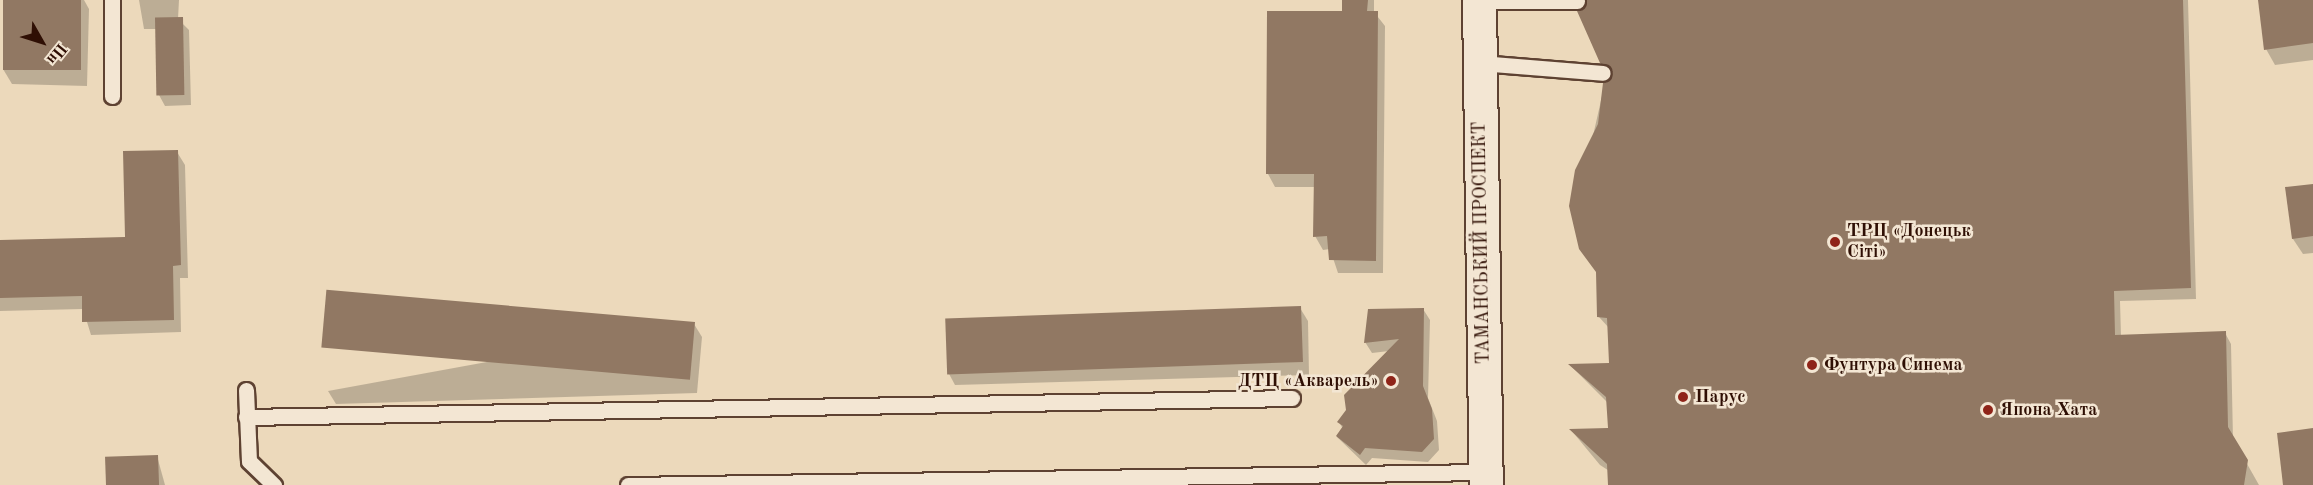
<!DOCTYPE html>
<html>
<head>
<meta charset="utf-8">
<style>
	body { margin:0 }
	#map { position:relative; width:2313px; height:485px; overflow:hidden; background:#ecd9bb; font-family:"Old Standard TT",serif }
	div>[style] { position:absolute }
	.shadow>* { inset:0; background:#0003 }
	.building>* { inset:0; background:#917863; transform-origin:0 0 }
	.roads { filter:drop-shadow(2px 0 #5e4232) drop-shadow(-2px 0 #5e4232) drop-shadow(0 2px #5e4232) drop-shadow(0 -2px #5e4232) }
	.service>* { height:15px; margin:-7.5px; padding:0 7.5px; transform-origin:7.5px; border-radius:7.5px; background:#f3e6d3 }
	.tertiary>* { height:33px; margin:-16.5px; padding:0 16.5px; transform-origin:16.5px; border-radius:16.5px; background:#f3e6d3 }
	.dots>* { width:16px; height:16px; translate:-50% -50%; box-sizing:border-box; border:3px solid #f3e6d3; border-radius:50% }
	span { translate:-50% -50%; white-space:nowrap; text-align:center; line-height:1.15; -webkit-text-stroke:5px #f3e6d3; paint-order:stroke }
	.poi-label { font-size:18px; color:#2f0f04; font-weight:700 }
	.left { translate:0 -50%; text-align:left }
	.right { translate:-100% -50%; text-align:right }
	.street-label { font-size:18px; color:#2f0f04 }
	.north { position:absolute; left:12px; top:12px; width:60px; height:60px; -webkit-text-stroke:4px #f3e6d3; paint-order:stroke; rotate:129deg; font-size:16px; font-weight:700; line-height:24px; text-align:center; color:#2f0f04 }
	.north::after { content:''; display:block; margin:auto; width:21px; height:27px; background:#2f0f04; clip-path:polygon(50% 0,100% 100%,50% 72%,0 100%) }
</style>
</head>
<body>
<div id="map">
	<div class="shadow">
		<i style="clip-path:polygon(4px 0,84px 0,89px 9px,87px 86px,12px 84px,3px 69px)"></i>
		<i style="clip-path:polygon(139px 0,179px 0,178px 19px,189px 30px,191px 105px,165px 106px,159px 95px,157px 29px,144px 29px)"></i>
		<i style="clip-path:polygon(1344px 0,1374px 0,1374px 12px,1385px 26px,1383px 273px,1338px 273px,1330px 249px,1323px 250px,1315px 236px,1315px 187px,1275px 187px,1268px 174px,1344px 12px)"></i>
		<i style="clip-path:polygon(1586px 0,2188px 0,2196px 299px,2120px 301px,2121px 336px,2225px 333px,2231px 344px,2233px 439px,2259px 485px,1631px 485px,1600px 465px,1571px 430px,1609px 430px,1608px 403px,1570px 365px,1611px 365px,1609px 328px,1599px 317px,1598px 274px,1580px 248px,1592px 140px,1605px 83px,1611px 77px,1601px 62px)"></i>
		<i style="clip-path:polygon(2260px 0,2313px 0,2313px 60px,2275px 65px,2266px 49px)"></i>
		<i style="clip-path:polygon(177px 152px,185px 165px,188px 278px,180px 278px,181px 332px,91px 335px,83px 309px,0 311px,0 242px,126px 239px)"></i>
		<i style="clip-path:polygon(2313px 185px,2313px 253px,2303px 254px,2293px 239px)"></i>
		<i style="clip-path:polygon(1300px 308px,1308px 321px,1309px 375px,955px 385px,948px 372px)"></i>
		<i style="clip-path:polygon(1423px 309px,1430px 320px,1428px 398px,1437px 421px,1439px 450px,1428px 462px,1372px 458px,1366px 465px,1337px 437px,1343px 429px,1339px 422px,1389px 351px,1372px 353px,1365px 342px)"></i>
		<i style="clip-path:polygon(694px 324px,702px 337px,697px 393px,336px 404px,328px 391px)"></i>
		<i style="clip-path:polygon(157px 456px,165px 485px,107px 485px)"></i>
	</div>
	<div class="building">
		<i style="left:3px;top:0;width:78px;height:70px"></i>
		<i style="clip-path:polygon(1342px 0,1368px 0,1367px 11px,1378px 11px,1376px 261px,1329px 260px,1327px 236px,1313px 237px,1314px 174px,1266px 174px,1267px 11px,1342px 11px)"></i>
		<i style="clip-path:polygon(1587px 0,2183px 0,2191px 288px,2114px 291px,2115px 335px,2226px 331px,2228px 427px,2248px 460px,2244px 485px,1608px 485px,1607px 464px,1569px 429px,1608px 428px,1606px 397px,1568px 364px,1609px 363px,1607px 318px,1597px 317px,1596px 272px,1579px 249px,1569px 206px,1575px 170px,1598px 124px,1603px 83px,1613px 73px,1600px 63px,1577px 11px)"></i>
		<i style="clip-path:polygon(2258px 0,2313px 0,2313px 43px,2264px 50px)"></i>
		<i style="left:183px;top:17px;width:78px;height:28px;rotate:89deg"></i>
		<i style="clip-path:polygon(178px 150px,181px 265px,173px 266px,174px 320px,82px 322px,82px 296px,0 298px,0 240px,125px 237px,123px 151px)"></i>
		<i style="clip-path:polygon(2313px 184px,2313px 236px,2292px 239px,2285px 187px)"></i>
		<i style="left:1301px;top:306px;width:56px;height:356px;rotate:88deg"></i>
		<i style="clip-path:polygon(1424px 308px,1423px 386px,1432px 409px,1434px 439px,1422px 452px,1365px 448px,1360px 455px,1336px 436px,1343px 426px,1337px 422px,1346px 410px,1344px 395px,1399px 339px,1364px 343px,1368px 309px)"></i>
		<i style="left:695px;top:322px;width:58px;height:370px;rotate:95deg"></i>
		<i style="clip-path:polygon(2313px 428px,2313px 485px,2283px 485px,2277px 433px)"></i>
		<i style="left:158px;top:455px;width:30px;height:53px;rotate:88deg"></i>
	</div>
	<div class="roads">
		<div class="service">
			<i style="left:112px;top:0;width:96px;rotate:90deg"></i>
			<i style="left:1479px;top:1px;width:98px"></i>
			<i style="left:1480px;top:63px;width:123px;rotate:4.6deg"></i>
			<i style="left:246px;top:390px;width:71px;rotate:87.6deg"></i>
			<i style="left:249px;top:461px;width:35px;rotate:44deg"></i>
			<i style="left:246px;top:417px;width:1046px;rotate:-1.04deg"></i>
			<i style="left:628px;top:485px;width:858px;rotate:-0.87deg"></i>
		</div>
		<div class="tertiary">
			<i style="left:1479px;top:0;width:485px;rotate:89.2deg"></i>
		</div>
	</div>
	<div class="dots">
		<i style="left:1835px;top:242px;background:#8f2418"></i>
		<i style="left:1812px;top:365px;background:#8f2418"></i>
		<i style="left:1391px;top:381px;background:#8f2418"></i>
		<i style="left:1683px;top:397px;background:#8f2418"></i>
		<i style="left:1988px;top:410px;background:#8f2418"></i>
	</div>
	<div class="poi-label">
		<span class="left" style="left:1847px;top:242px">ТРЦ «Донецьк<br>Сіті»</span>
		<span class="left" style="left:1824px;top:365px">Фунтура Синема</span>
		<span class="right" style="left:1379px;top:381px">ДТЦ «Акварель»</span>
		<span class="left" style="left:1695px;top:397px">Парус</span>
		<span class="left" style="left:2000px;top:410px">Япона Хата</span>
	</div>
	<div class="street-label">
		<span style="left:1482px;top:243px;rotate:-91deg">ТАМАНСЬКИЙ ПРОСПЕКТ</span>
	</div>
	<div class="north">Пн</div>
</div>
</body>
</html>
